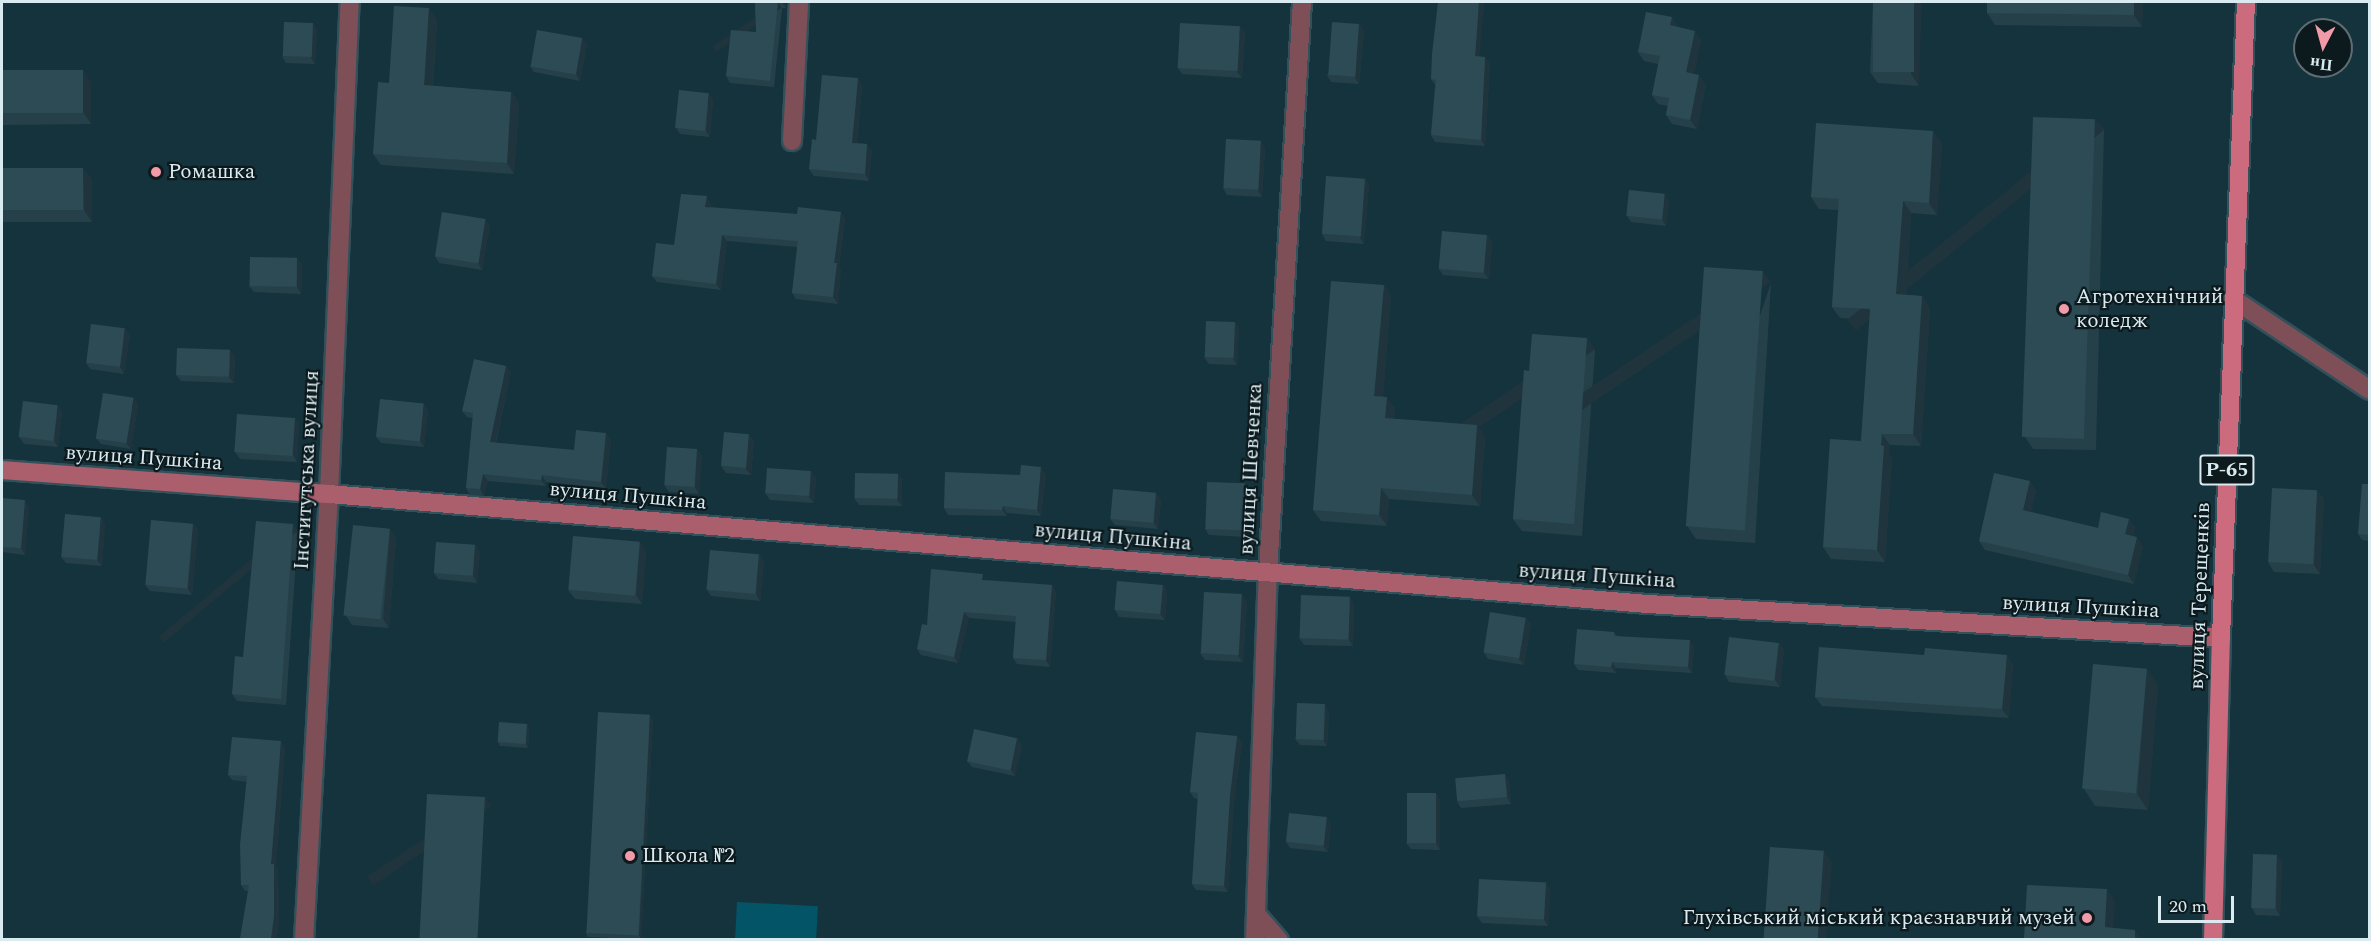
<!DOCTYPE html>
<html>
<head>
<meta charset="utf-8">
<style>
	body { margin:0 }
	#map { position:relative; width:2371px; height:941px; overflow:hidden; background:#15333d; font-family:Spectral,serif }
	div>[style] { position:absolute }
	.green>* { inset:0; background:#045468; transform-origin:0 0 }
	.roads { filter:drop-shadow(2px 0 #34505a) drop-shadow(-2px 0 #34505a) drop-shadow(0 2px #34505a) drop-shadow(0 -2px #34505a) }
	.street>* { height:18px; margin:-9px; padding:0 9px; transform-origin:9px; border-radius:9px; background:#7f4f57 }
	.secondary>* { height:18px; margin:-9px; padding:0 9px; transform-origin:9px; border-radius:9px; background:#ab5f6d }
	.primary>* { height:18px; margin:-9px; padding:0 9px; transform-origin:9px; border-radius:9px; background:#cc6b7e }
	.wall>* { inset:0; background:#264049 }
	.shaded-wall>* { inset:0; background:#1f343c; transform-origin:0 0 }
	.building>* { inset:0; background:#2c4b55; transform-origin:0 0 }
	.dots>* { width:16px; height:16px; translate:-50% -50%; box-sizing:border-box; border:3px solid #0c191d; border-radius:50% }
	span { translate:-50% -50%; white-space:nowrap; text-align:center; line-height:1.15; -webkit-text-stroke:4.5px #0c191d; paint-order:stroke }
	.shield-label span { padding:2px 4px; background:#0c191d; border:2px solid; border-radius:4px; -webkit-text-stroke-width:0 }
	.shield-label { font-size:20px; color:#d9eaf0; font-weight:700 }
	.poi-label { font-size:21px; color:#d9eaf0 }
	.left { translate:0 -50%; text-align:left }
	.right { translate:-100% -50%; text-align:right }
	.street-label { font-size:21px; color:#d9eaf0 }
	.frame { position:absolute; inset:0; border:3px solid #d9eaf0; pointer-events:none }
	.north { position:absolute; left:2293px; top:18px; width:60px; height:60px; box-sizing:border-box; background:#0c191d; border:2px solid #5e6d71; border-radius:50%; rotate:186deg; font-size:16px; font-weight:700; line-height:24px; text-align:center; color:#d9eaf0 }
	.north::after { content:''; display:block; margin:auto; width:21px; height:27px; background:#f39aa9; clip-path:polygon(50% 0,100% 100%,50% 72%,0 100%) }
	.scale { position:absolute; left:2158px; top:896px; width:76px; height:27px; box-sizing:border-box; border:3px solid #d9eaf0; border-top:0; padding-left:8px; font-size:18px; line-height:21px; white-space:nowrap; color:#d9eaf0; -webkit-text-stroke:4px #0c191d; paint-order:stroke }
</style>
</head>
<body>
<div id="map">
	<div class="green">
		<i style="left:737px;top:902px;width:81px;height:37px;rotate:3deg"></i>
	</div>
	<div class="roads">
		<div class="street">
			<i style="left:792px;top:141px;width:139px;rotate:-87.1deg"></i>
			<i style="left:2233px;top:299px;width:164px;rotate:33.6deg"></i>
			<i style="left:1256px;top:914px;width:35px;rotate:49deg"></i>
			<i style="left:304px;top:940px;width:447px;rotate:-86.8deg"></i>
			<i style="left:329px;top:494px;width:492px;rotate:-87.6deg"></i>
			<i style="left:1255px;top:940px;width:368px;rotate:-88deg"></i>
			<i style="left:1268px;top:572px;width:571px;rotate:-86.59deg"></i>
		</div>
		<div class="secondary">
			<i style="left:2px;top:470px;width:328px;rotate:4.2deg"></i>
			<i style="left:329px;top:494px;width:1324px;rotate:4.77deg"></i>
			<i style="left:1648px;top:604px;width:574px;rotate:3.4deg"></i>
		</div>
		<div class="primary">
			<i style="left:2213px;top:940px;width:302px;rotate:-88.5deg"></i>
			<i style="left:2221px;top:638px;width:636px;rotate:-87.75deg"></i>
		</div>
	</div>
	<div class="wall">
		<i style="clip-path:polygon(755px 2px,786px 2px,786px 8px,782px 8px,774px 87px,730px 83px,726px 76px,756px 32px)"></i>
		<i style="clip-path:polygon(1873px 2px,1919px 86px,1878px 83px,1870px 72px)"></i>
		<i style="clip-path:polygon(2143px 2px,2142px 27px,1995px 25px,1987px 13px)"></i>
		<i style="clip-path:polygon(1484px 3px,1479px 57px,1485px 57px,1490px 63px,1485px 146px,1435px 142px,1431px 135px,1435px 85px,1431px 79px)"></i>
		<i style="clip-path:polygon(1672px 17px,1678px 27px,1701px 40px,1694px 74px,1706px 84px,1697px 129px,1672px 124px,1666px 115px,1668px 106px,1658px 104px,1652px 95px,1658px 64px,1644px 61px,1638px 52px)"></i>
		<i style="clip-path:polygon(437px 19px,433px 86px,511px 92px,519px 103px,514px 174px,381px 165px,373px 154px,389px 83px)"></i>
		<i style="clip-path:polygon(313px 23px,317px 30px,315px 64px,286px 63px,282px 56px)"></i>
		<i style="clip-path:polygon(1359px 24px,1364px 31px,1359px 84px,1331px 82px,1327px 75px)"></i>
		<i style="clip-path:polygon(1245px 32px,1242px 78px,1182px 74px,1178px 68px)"></i>
		<i style="clip-path:polygon(587px 44px,580px 81px,534px 72px,530px 66px)"></i>
		<i style="clip-path:polygon(2px 70px,91px 82px,91px 124px,2px 125px)"></i>
		<i style="clip-path:polygon(858px 78px,862px 85px,857px 143px,867px 144px,872px 150px,869px 181px,814px 176px,809px 169px,816px 140px)"></i>
		<i style="clip-path:polygon(713px 99px,710px 137px,680px 134px,676px 128px)"></i>
		<i style="clip-path:polygon(2095px 119px,2104px 130px,2096px 450px,2033px 449px,2025px 437px)"></i>
		<i style="clip-path:polygon(1942px 143px,1937px 215px,1911px 213px,1906px 295px,1922px 296px,1930px 308px,1921px 446px,1890px 445px,1889px 454px,1892px 458px,1885px 562px,1831px 559px,1823px 547px,1861px 441px,1870px 320px,1840px 318px,1832px 307px,1838px 210px,1819px 209px,1811px 197px)"></i>
		<i style="clip-path:polygon(1265px 147px,1262px 197px,1227px 195px,1223px 188px)"></i>
		<i style="clip-path:polygon(2px 168px,83px 168px,92px 180px,92px 222px,2px 222px)"></i>
		<i style="clip-path:polygon(1365px 179px,1369px 185px,1364px 244px,1326px 241px,1322px 234px)"></i>
		<i style="clip-path:polygon(1669px 200px,1666px 226px,1631px 222px,1627px 216px)"></i>
		<i style="clip-path:polygon(711px 203px,711px 207px,845px 218px,839px 267px,841px 269px,838px 304px,796px 299px,792px 293px,797px 247px,727px 241px,721px 290px,657px 282px,652px 276px,674px 245px)"></i>
		<i style="clip-path:polygon(490px 225px,482px 270px,439px 263px,435px 256px)"></i>
		<i style="clip-path:polygon(1487px 235px,1492px 241px,1489px 279px,1443px 275px,1439px 269px)"></i>
		<i style="clip-path:polygon(302px 264px,301px 294px,254px 292px,249px 286px)"></i>
		<i style="clip-path:polygon(1771px 283px,1755px 543px,1696px 539px,1688px 527px)"></i>
		<i style="clip-path:polygon(1384px 285px,1391px 296px,1383px 396px,1395px 408px,1394px 419px,1477px 425px,1485px 437px,1480px 506px,1389px 499px,1387px 526px,1321px 521px,1313px 510px)"></i>
		<i style="clip-path:polygon(1235px 322px,1239px 329px,1237px 365px,1209px 364px,1204px 357px)"></i>
		<i style="clip-path:polygon(130px 335px,124px 374px,90px 369px,86px 363px)"></i>
		<i style="clip-path:polygon(1587px 338px,1595px 350px,1582px 536px,1522px 531px,1513px 519px,1529px 371px)"></i>
		<i style="clip-path:polygon(235px 356px,234px 383px,181px 381px,176px 375px)"></i>
		<i style="clip-path:polygon(506px 366px,511px 372px,496px 443px,574px 450px,611px 439px,606px 488px,546px 482px,546px 486px,488px 481px,484px 496px,470px 495px,466px 488px,473px 418px,467px 417px,462px 411px)"></i>
		<i style="clip-path:polygon(138px 404px,131px 449px,101px 444px,96px 438px)"></i>
		<i style="clip-path:polygon(428px 410px,424px 447px,381px 443px,376px 437px)"></i>
		<i style="clip-path:polygon(62px 411px,58px 447px,24px 444px,19px 437px)"></i>
		<i style="clip-path:polygon(295px 418px,299px 424px,297px 462px,240px 459px,235px 452px)"></i>
		<i style="clip-path:polygon(754px 440px,751px 475px,726px 473px,721px 466px)"></i>
		<i style="clip-path:polygon(697px 449px,702px 456px,699px 494px,669px 492px,664px 485px)"></i>
		<i style="clip-path:polygon(898px 474px,902px 480px,902px 506px,859px 505px,854px 498px)"></i>
		<i style="clip-path:polygon(1046px 474px,1041px 516px,1007px 513px,1007px 516px,948px 515px,944px 508px,1020px 475px)"></i>
		<i style="clip-path:polygon(816px 477px,814px 503px,770px 500px,765px 493px)"></i>
		<i style="clip-path:polygon(2370px 484px,2370px 541px,2362px 540px,2358px 534px)"></i>
		<i style="clip-path:polygon(1249px 490px,1247px 537px,1209px 535px,1205px 529px)"></i>
		<i style="clip-path:polygon(2036px 490px,2031px 512px,2098px 528px,2129px 519px,2135px 528px,2133px 536px,2143px 546px,2134px 584px,1985px 550px,1979px 541px)"></i>
		<i style="clip-path:polygon(2317px 490px,2324px 499px,2320px 574px,2274px 572px,2268px 562px)"></i>
		<i style="clip-path:polygon(1156px 493px,1161px 499px,1158px 529px,1115px 525px,1110px 519px)"></i>
		<i style="clip-path:polygon(2px 498px,29px 506px,25px 555px,2px 552px)"></i>
		<i style="clip-path:polygon(105px 523px,102px 566px,66px 563px,61px 557px)"></i>
		<i style="clip-path:polygon(193px 524px,198px 530px,192px 595px,150px 591px,145px 585px)"></i>
		<i style="clip-path:polygon(293px 524px,298px 530px,286px 705px,237px 701px,232px 694px,243px 657px)"></i>
		<i style="clip-path:polygon(390px 529px,396px 538px,389px 628px,352px 625px,346px 616px)"></i>
		<i style="clip-path:polygon(640px 542px,646px 551px,642px 604px,575px 599px,568px 590px)"></i>
		<i style="clip-path:polygon(475px 545px,480px 551px,477px 583px,438px 579px,434px 573px)"></i>
		<i style="clip-path:polygon(759px 554px,764px 561px,760px 601px,711px 596px,707px 590px)"></i>
		<i style="clip-path:polygon(987px 580px,1052px 585px,1056px 591px,1050px 667px,1017px 664px,1013px 658px,1016px 622px,969px 618px,958px 663px,921px 655px,917px 649px,927px 625px)"></i>
		<i style="clip-path:polygon(1163px 585px,1167px 591px,1165px 620px,1119px 617px,1115px 610px)"></i>
		<i style="clip-path:polygon(1247px 601px,1243px 662px,1205px 660px,1200px 653px)"></i>
		<i style="clip-path:polygon(1354px 603px,1353px 646px,1304px 645px,1299px 638px)"></i>
		<i style="clip-path:polygon(1526px 618px,1531px 624px,1524px 665px,1488px 659px,1484px 653px)"></i>
		<i style="clip-path:polygon(1614px 632px,1617px 636px,1694px 647px,1692px 673px,1616px 668px,1616px 673px,1578px 670px,1574px 664px)"></i>
		<i style="clip-path:polygon(1779px 643px,1784px 649px,1780px 687px,1729px 682px,1725px 675px)"></i>
		<i style="clip-path:polygon(2013px 664px,2009px 718px,1822px 706px,1815px 697px)"></i>
		<i style="clip-path:polygon(2147px 669px,2158px 685px,2148px 810px,2095px 806px,2084px 789px)"></i>
		<i style="clip-path:polygon(1329px 711px,1327px 746px,1300px 745px,1295px 739px)"></i>
		<i style="clip-path:polygon(653px 719px,641px 939px,588px 937px,586px 933px)"></i>
		<i style="clip-path:polygon(527px 724px,529px 727px,528px 748px,500px 746px,498px 742px)"></i>
		<i style="clip-path:polygon(1237px 736px,1242px 743px,1234px 803px,1228px 892px,1196px 890px,1192px 884px,1198px 799px,1194px 798px,1190px 792px)"></i>
		<i style="clip-path:polygon(1017px 738px,1022px 745px,1015px 776px,972px 767px,967px 761px)"></i>
		<i style="clip-path:polygon(285px 747px,276px 866px,278px 870px,279px 923px,276px 939px,240px 939px,248px 891px,245px 891px,241px 885px,247px 782px,232px 780px,228px 775px)"></i>
		<i style="clip-path:polygon(1509px 781px,1511px 804px,1461px 808px,1457px 802px)"></i>
		<i style="clip-path:polygon(1440px 799px,1440px 850px,1411px 849px,1406px 843px)"></i>
		<i style="clip-path:polygon(1331px 824px,1328px 852px,1290px 848px,1286px 842px)"></i>
		<i style="clip-path:polygon(2282px 861px,2280px 916px,2256px 915px,2252px 908px)"></i>
		<i style="clip-path:polygon(1546px 882px,1550px 889px,1548px 926px,1482px 923px,1477px 916px)"></i>
	</div>
	<div class="shaded-wall">
		<i style="left:778px;top:2px;width:7px;height:79px;rotate:56deg"></i>
		<i style="clip-path:polygon(782px 2px,786px 2px,786px 8px)"></i>
		<i style="clip-path:polygon(1479px 2px,1482px 2px,1484px 3px,1479px 63px,1475px 56px)"></i>
		<i style="clip-path:polygon(1914px 2px,1922px 2px,1919px 86px,1911px 74px)"></i>
		<i style="clip-path:polygon(2134px 2px,2143px 2px,2142px 27px,2134px 15px)"></i>
		<i style="clip-path:polygon(429px 8px,437px 19px,432px 96px,424px 85px)"></i>
		<i style="clip-path:polygon(1672px 17px,1678px 26px,1676px 35px,1670px 25px)"></i>
		<i style="clip-path:polygon(313px 23px,317px 30px,315px 64px,311px 58px)"></i>
		<i style="clip-path:polygon(1359px 24px,1364px 31px,1359px 84px,1355px 78px)"></i>
		<i style="clip-path:polygon(1240px 26px,1245px 32px,1242px 78px,1237px 72px)"></i>
		<i style="clip-path:polygon(1695px 31px,1701px 40px,1693px 82px,1686px 72px)"></i>
		<i style="clip-path:polygon(582px 38px,587px 44px,580px 81px,576px 74px)"></i>
		<i style="clip-path:polygon(1485px 57px,1490px 63px,1485px 146px,1481px 140px)"></i>
		<i style="clip-path:polygon(83px 70px,91px 82px,91px 124px,83px 112px)"></i>
		<i style="clip-path:polygon(1699px 75px,1706px 84px,1697px 129px,1690px 120px)"></i>
		<i style="clip-path:polygon(858px 78px,862px 85px,856px 149px,852px 143px)"></i>
		<i style="clip-path:polygon(511px 92px,519px 103px,514px 174px,507px 163px)"></i>
		<i style="clip-path:polygon(709px 93px,713px 99px,710px 137px,706px 131px)"></i>
		<i style="left:2095px;top:119px;width:14px;height:319px;rotate:51deg"></i>
		<i style="clip-path:polygon(1933px 131px,1942px 143px,1937px 215px,1929px 203px)"></i>
		<i style="clip-path:polygon(1261px 141px,1265px 147px,1262px 197px,1258px 191px)"></i>
		<i style="clip-path:polygon(867px 144px,872px 150px,869px 181px,865px 174px)"></i>
		<i style="clip-path:polygon(83px 168px,92px 180px,92px 222px,84px 210px)"></i>
		<i style="clip-path:polygon(1365px 179px,1369px 185px,1364px 244px,1360px 238px)"></i>
		<i style="clip-path:polygon(1665px 194px,1669px 200px,1666px 226px,1662px 219px)"></i>
		<i style="clip-path:polygon(707px 196px,711px 203px,710px 213px,705px 207px)"></i>
		<i style="clip-path:polygon(1903px 201px,1911px 213px,1905px 306px,1896px 294px)"></i>
		<i style="clip-path:polygon(841px 212px,845px 218px,839px 267px,841px 269px,838px 304px,833px 297px,834px 263px)"></i>
		<i style="clip-path:polygon(485px 219px,490px 225px,482px 270px,478px 263px)"></i>
		<i style="clip-path:polygon(722px 235px,727px 241px,721px 290px,716px 284px)"></i>
		<i style="clip-path:polygon(1487px 235px,1492px 241px,1489px 279px,1484px 273px)"></i>
		<i style="clip-path:polygon(297px 258px,302px 264px,301px 294px,297px 287px)"></i>
		<i style="left:1763px;top:271px;width:14px;height:260px;rotate:56deg"></i>
		<i style="clip-path:polygon(1384px 285px,1391px 296px,1382px 407px,1374px 396px)"></i>
		<i style="clip-path:polygon(1922px 296px,1930px 308px,1921px 446px,1913px 434px)"></i>
		<i style="clip-path:polygon(1235px 322px,1239px 329px,1237px 365px,1233px 359px)"></i>
		<i style="clip-path:polygon(125px 328px,130px 335px,124px 374px,120px 367px)"></i>
		<i style="left:1587px;top:338px;width:14px;height:186px;rotate:56deg"></i>
		<i style="clip-path:polygon(230px 350px,235px 356px,234px 383px,229px 377px)"></i>
		<i style="clip-path:polygon(506px 366px,511px 372px,494px 449px,490px 442px)"></i>
		<i style="clip-path:polygon(1387px 397px,1395px 408px,1393px 430px,1385px 418px)"></i>
		<i style="clip-path:polygon(134px 398px,138px 404px,131px 449px,126px 443px)"></i>
		<i style="clip-path:polygon(424px 404px,428px 410px,424px 447px,420px 441px)"></i>
		<i style="clip-path:polygon(58px 405px,62px 411px,58px 447px,54px 441px)"></i>
		<i style="clip-path:polygon(295px 418px,299px 424px,297px 462px,293px 455px)"></i>
		<i style="clip-path:polygon(1477px 425px,1485px 437px,1480px 506px,1472px 495px)"></i>
		<i style="clip-path:polygon(606px 433px,611px 439px,606px 488px,601px 482px)"></i>
		<i style="clip-path:polygon(749px 434px,754px 440px,751px 475px,746px 469px)"></i>
		<i style="clip-path:polygon(1882px 434px,1890px 445px,1889px 454px,1892px 458px,1885px 562px,1877px 550px,1881px 445px)"></i>
		<i style="clip-path:polygon(697px 449px,702px 456px,699px 494px,695px 487px)"></i>
		<i style="clip-path:polygon(1041px 467px,1046px 474px,1041px 516px,1037px 510px)"></i>
		<i style="clip-path:polygon(811px 471px,816px 477px,814px 503px,809px 497px)"></i>
		<i style="clip-path:polygon(483px 474px,488px 481px,484px 496px,480px 489px)"></i>
		<i style="clip-path:polygon(898px 474px,902px 480px,902px 506px,897px 500px)"></i>
		<i style="clip-path:polygon(542px 475px,546px 482px,546px 486px,541px 480px)"></i>
		<i style="clip-path:polygon(2030px 481px,2036px 490px,2030px 520px,2023px 510px)"></i>
		<i style="clip-path:polygon(1245px 483px,1249px 490px,1247px 537px,1242px 531px)"></i>
		<i style="clip-path:polygon(1381px 488px,1389px 499px,1387px 526px,1379px 515px)"></i>
		<i style="clip-path:polygon(2317px 490px,2324px 499px,2320px 574px,2314px 565px)"></i>
		<i style="clip-path:polygon(1156px 493px,1161px 499px,1158px 529px,1154px 523px)"></i>
		<i style="clip-path:polygon(25px 500px,29px 506px,25px 555px,21px 548px)"></i>
		<i style="clip-path:polygon(1003px 506px,1007px 513px,1007px 516px,1002px 510px)"></i>
		<i style="clip-path:polygon(101px 517px,105px 523px,102px 566px,97px 560px)"></i>
		<i style="clip-path:polygon(2129px 519px,2135px 528px,2132px 543px,2125px 534px)"></i>
		<i style="clip-path:polygon(193px 524px,198px 530px,192px 595px,188px 589px)"></i>
		<i style="left:293px;top:524px;width:8px;height:175px;rotate:50deg"></i>
		<i style="clip-path:polygon(390px 529px,396px 538px,389px 628px,383px 619px)"></i>
		<i style="clip-path:polygon(2137px 537px,2143px 546px,2134px 584px,2128px 575px)"></i>
		<i style="clip-path:polygon(640px 542px,646px 551px,642px 604px,636px 595px)"></i>
		<i style="clip-path:polygon(475px 545px,480px 551px,477px 583px,473px 576px)"></i>
		<i style="clip-path:polygon(759px 554px,764px 561px,760px 601px,756px 594px)"></i>
		<i style="clip-path:polygon(1052px 585px,1056px 591px,1050px 667px,1046px 660px)"></i>
		<i style="clip-path:polygon(1163px 585px,1167px 591px,1165px 620px,1160px 614px)"></i>
		<i style="clip-path:polygon(1242px 594px,1247px 601px,1243px 662px,1238px 656px)"></i>
		<i style="clip-path:polygon(1350px 597px,1354px 603px,1353px 646px,1348px 639px)"></i>
		<i style="clip-path:polygon(964px 612px,969px 618px,958px 663px,954px 657px)"></i>
		<i style="clip-path:polygon(1526px 618px,1531px 624px,1524px 665px,1519px 659px)"></i>
		<i style="clip-path:polygon(1690px 640px,1694px 647px,1692px 673px,1688px 667px)"></i>
		<i style="clip-path:polygon(1779px 643px,1784px 649px,1780px 687px,1775px 680px)"></i>
		<i style="clip-path:polygon(2007px 655px,2013px 664px,2009px 718px,2002px 709px)"></i>
		<i style="clip-path:polygon(1612px 662px,1616px 668px,1616px 673px,1611px 667px)"></i>
		<i style="clip-path:polygon(2147px 669px,2158px 685px,2148px 810px,2137px 794px)"></i>
		<i style="clip-path:polygon(1325px 704px,1329px 711px,1327px 746px,1323px 740px)"></i>
		<i style="clip-path:polygon(650px 715px,653px 719px,641px 939px,639px 936px)"></i>
		<i style="clip-path:polygon(527px 724px,529px 727px,528px 748px,526px 745px)"></i>
		<i style="clip-path:polygon(1237px 736px,1242px 743px,1234px 803px,1228px 892px,1224px 886px,1230px 796px)"></i>
		<i style="clip-path:polygon(1017px 738px,1022px 745px,1015px 776px,1011px 770px)"></i>
		<i style="clip-path:polygon(281px 741px,285px 747px,276px 866px,278px 870px,279px 923px,276px 939px,271px 939px,271px 864px)"></i>
		<i style="clip-path:polygon(1505px 774px,1509px 781px,1511px 804px,1507px 797px)"></i>
		<i style="clip-path:polygon(1436px 793px,1440px 799px,1440px 850px,1436px 843px)"></i>
		<i style="left:485px;top:797px;width:11px;height:142px;rotate:56deg"></i>
		<i style="clip-path:polygon(1327px 817px,1331px 824px,1328px 852px,1323px 846px)"></i>
		<i style="clip-path:polygon(1824px 851px,1832px 863px,1826px 939px,1816px 939px)"></i>
		<i style="clip-path:polygon(2277px 855px,2282px 861px,2280px 916px,2276px 909px)"></i>
		<i style="clip-path:polygon(1546px 882px,1550px 889px,1548px 926px,1544px 920px)"></i>
		<i style="clip-path:polygon(2107px 889px,2115px 901px,2113px 939px,2105px 927px)"></i>
		<i style="clip-path:polygon(2135px 930px,2142px 939px,2135px 939px)"></i>
	</div>
	<div class="building">
		<i style="clip-path:polygon(755px 2px,782px 2px,778px 2px,770px 81px,726px 76px,731px 30px,756px 32px)"></i>
		<i style="clip-path:polygon(1438px 2px,1479px 2px,1475px 56px,1485px 57px,1481px 140px,1431px 135px,1436px 80px,1431px 79px,1432px 54px)"></i>
		<i style="left:1873px;top:2px;width:41px;height:70px"></i>
		<i style="clip-path:polygon(1987px 2px,2134px 2px,2134px 15px,1987px 13px)"></i>
		<i style="clip-path:polygon(394px 6px,429px 8px,424px 85px,511px 92px,507px 163px,373px 154px,378px 82px,389px 83px)"></i>
		<i style="clip-path:polygon(1646px 12px,1672px 17px,1670px 25px,1695px 31px,1686px 72px,1699px 75px,1690px 120px,1666px 115px,1669px 98px,1652px 95px,1660px 56px,1638px 52px)"></i>
		<i style="left:284px;top:22px;width:29px;height:34px;rotate:2deg"></i>
		<i style="left:1332px;top:22px;width:27px;height:53px;rotate:4deg"></i>
		<i style="left:1180px;top:23px;width:60px;height:45px;rotate:3deg"></i>
		<i style="left:537px;top:30px;width:46px;height:37px;rotate:10deg"></i>
		<i style="left:2px;top:70px;width:81px;height:43px"></i>
		<i style="clip-path:polygon(822px 75px,858px 78px,852px 143px,867px 144px,865px 174px,809px 169px,812px 139px,816px 140px)"></i>
		<i style="left:679px;top:90px;width:30px;height:38px;rotate:6deg"></i>
		<i style="left:2033px;top:117px;width:62px;height:320px;rotate:2deg"></i>
		<i style="clip-path:polygon(1816px 123px,1933px 131px,1929px 203px,1903px 201px,1896px 294px,1922px 296px,1913px 434px,1882px 434px,1881px 445px,1884px 446px,1877px 550px,1823px 547px,1830px 439px,1861px 441px,1870px 309px,1832px 307px,1839px 199px,1811px 197px)"></i>
		<i style="left:1226px;top:139px;width:35px;height:49px;rotate:3deg"></i>
		<i style="left:2px;top:168px;width:81px;height:42px"></i>
		<i style="left:1326px;top:176px;width:39px;height:58px;rotate:4deg"></i>
		<i style="left:1629px;top:190px;width:36px;height:26px;rotate:6deg"></i>
		<i style="clip-path:polygon(681px 194px,707px 196px,705px 207px,797px 214px,798px 207px,841px 212px,834px 263px,837px 263px,833px 297px,792px 293px,798px 241px,722px 235px,716px 284px,652px 276px,656px 243px,674px 245px)"></i>
		<i style="left:442px;top:212px;width:44px;height:45px;rotate:9deg"></i>
		<i style="left:1442px;top:231px;width:45px;height:38px;rotate:5deg"></i>
		<i style="left:250px;top:257px;width:47px;height:29px;rotate:1deg"></i>
		<i style="left:1704px;top:267px;width:59px;height:260px;rotate:4deg"></i>
		<i style="clip-path:polygon(1331px 281px,1384px 285px,1374px 396px,1387px 397px,1385px 418px,1477px 425px,1472px 495px,1381px 488px,1379px 515px,1313px 510px)"></i>
		<i style="left:1206px;top:321px;width:29px;height:36px;rotate:2deg"></i>
		<i style="left:91px;top:324px;width:34px;height:39px;rotate:7deg"></i>
		<i style="clip-path:polygon(1532px 334px,1587px 338px,1574px 524px,1513px 519px,1524px 370px,1529px 371px)"></i>
		<i style="left:177px;top:348px;width:53px;height:27px;rotate:2deg"></i>
		<i style="clip-path:polygon(474px 359px,506px 366px,490px 442px,574px 450px,576px 430px,606px 433px,601px 482px,542px 475px,541px 480px,483px 474px,480px 489px,466px 488px,473px 413px,462px 411px)"></i>
		<i style="left:103px;top:393px;width:31px;height:46px;rotate:9deg"></i>
		<i style="left:380px;top:399px;width:44px;height:38px;rotate:6deg"></i>
		<i style="left:23px;top:401px;width:35px;height:36px;rotate:7deg"></i>
		<i style="left:237px;top:414px;width:58px;height:38px;rotate:4deg"></i>
		<i style="left:724px;top:432px;width:25px;height:34px;rotate:5deg"></i>
		<i style="left:667px;top:447px;width:30px;height:38px;rotate:4deg"></i>
		<i style="clip-path:polygon(1021px 465px,1041px 467px,1037px 510px,1003px 506px,1002px 510px,944px 508px,945px 472px,1020px 475px)"></i>
		<i style="left:767px;top:468px;width:44px;height:25px;rotate:4deg"></i>
		<i style="left:855px;top:473px;width:43px;height:25px;rotate:1deg"></i>
		<i style="clip-path:polygon(1994px 473px,2030px 481px,2023px 510px,2098px 528px,2101px 512px,2129px 519px,2125px 534px,2137px 537px,2128px 575px,1979px 541px)"></i>
		<i style="left:1207px;top:482px;width:38px;height:47px;rotate:2deg"></i>
		<i style="clip-path:polygon(2362px 484px,2370px 484px,2370px 535px,2358px 534px)"></i>
		<i style="left:2272px;top:488px;width:45px;height:74px;rotate:3deg"></i>
		<i style="left:1113px;top:489px;width:43px;height:30px;rotate:5deg"></i>
		<i style="clip-path:polygon(2px 498px,25px 500px,21px 548px,2px 547px)"></i>
		<i style="left:65px;top:514px;width:36px;height:43px;rotate:5deg"></i>
		<i style="left:151px;top:520px;width:42px;height:65px;rotate:5deg"></i>
		<i style="clip-path:polygon(256px 521px,293px 524px,281px 699px,232px 694px,235px 656px,243px 657px)"></i>
		<i style="left:353px;top:525px;width:37px;height:91px;rotate:6deg"></i>
		<i style="left:573px;top:536px;width:67px;height:54px;rotate:5deg"></i>
		<i style="left:436px;top:542px;width:39px;height:31px;rotate:4deg"></i>
		<i style="left:710px;top:550px;width:49px;height:40px;rotate:5deg"></i>
		<i style="clip-path:polygon(931px 569px,983px 574px,982px 580px,1052px 585px,1046px 660px,1013px 658px,1016px 616px,964px 612px,954px 657px,917px 649px,922px 624px,927px 625px)"></i>
		<i style="left:1117px;top:581px;width:46px;height:29px;rotate:5deg"></i>
		<i style="left:1204px;top:592px;width:38px;height:61px;rotate:3deg"></i>
		<i style="left:1301px;top:595px;width:49px;height:43px;rotate:2deg"></i>
		<i style="left:1490px;top:612px;width:36px;height:41px;rotate:9deg"></i>
		<i style="clip-path:polygon(1577px 629px,1614px 632px,1614px 636px,1690px 640px,1688px 667px,1612px 662px,1611px 667px,1574px 664px)"></i>
		<i style="left:1729px;top:637px;width:50px;height:38px;rotate:7deg"></i>
		<i style="clip-path:polygon(1819px 647px,1924px 655px,1925px 648px,2007px 655px,2002px 709px,1815px 697px)"></i>
		<i style="left:2093px;top:664px;width:54px;height:125px;rotate:5deg"></i>
		<i style="left:1297px;top:703px;width:28px;height:36px;rotate:2deg"></i>
		<i style="left:598px;top:712px;width:52px;height:221px;rotate:3deg"></i>
		<i style="left:499px;top:722px;width:28px;height:20px;rotate:4deg"></i>
		<i style="left:974px;top:729px;width:44px;height:33px;rotate:12deg"></i>
		<i style="clip-path:polygon(1196px 732px,1237px 736px,1230px 796px,1224px 886px,1192px 884px,1198px 793px,1190px 792px)"></i>
		<i style="clip-path:polygon(232px 737px,281px 741px,271px 864px,274px 864px,274px 917px,271px 939px,240px 939px,249px 885px,241px 885px,240px 845px,247px 776px,228px 775px)"></i>
		<i style="left:1505px;top:774px;width:23px;height:50px;rotate:85deg"></i>
		<i style="left:1407px;top:793px;width:29px;height:50px"></i>
		<i style="left:427px;top:794px;width:58px;height:145px;rotate:3deg"></i>
		<i style="left:1289px;top:813px;width:38px;height:29px;rotate:6deg"></i>
		<i style="left:1770px;top:847px;width:54px;height:92px;rotate:4deg"></i>
		<i style="left:2253px;top:854px;width:24px;height:54px;rotate:2deg"></i>
		<i style="left:1479px;top:879px;width:67px;height:37px;rotate:3deg"></i>
		<i style="clip-path:polygon(2027px 885px,2107px 889px,2105px 927px,2135px 930px,2135px 939px,2024px 939px)"></i>
	</div>
	<div class="dots">
		<i style="left:156px;top:172px;background:#f39aa9"></i>
		<i style="left:2064px;top:309px;background:#f39aa9"></i>
		<i style="left:630px;top:856px;background:#f39aa9"></i>
		<i style="left:2087px;top:918px;background:#f39aa9"></i>
	</div>
	<div class="shield-label">
		<span style="left:2227px;top:470px">Р-65</span>
	</div>
	<div class="poi-label">
		<span class="left" style="left:168px;top:172px">Ромашка</span>
		<span class="left" style="left:2076px;top:309px">Агротехнічний<br>коледж</span>
		<span class="left" style="left:642px;top:856px">Школа №2</span>
		<span class="right" style="left:2075px;top:918px">Глухівський міський краєзнавчий музей</span>
	</div>
	<div class="street-label">
		<span style="left:144px;top:458px;rotate:4deg">вулиця Пушкіна</span>
		<span style="left:1251px;top:469px;rotate:-87deg">вулиця Шевченка</span>
		<span style="left:307px;top:470px;rotate:-87deg">Інститутська вулиця</span>
		<span style="left:628px;top:496px;rotate:5deg">вулиця Пушкіна</span>
		<span style="left:1113px;top:537px;rotate:5deg">вулиця Пушкіна</span>
		<span style="left:1597px;top:576px;rotate:4deg">вулиця Пушкіна</span>
		<span style="left:2200px;top:596px;rotate:-88deg">вулиця Терещенків</span>
		<span style="left:2081px;top:607px;rotate:3deg">вулиця Пушкіна</span>
	</div>
	<div class="frame"></div>
	<div class="north">Пн</div>
	<div class="scale">20 m</div>
</div>
</body>
</html>
